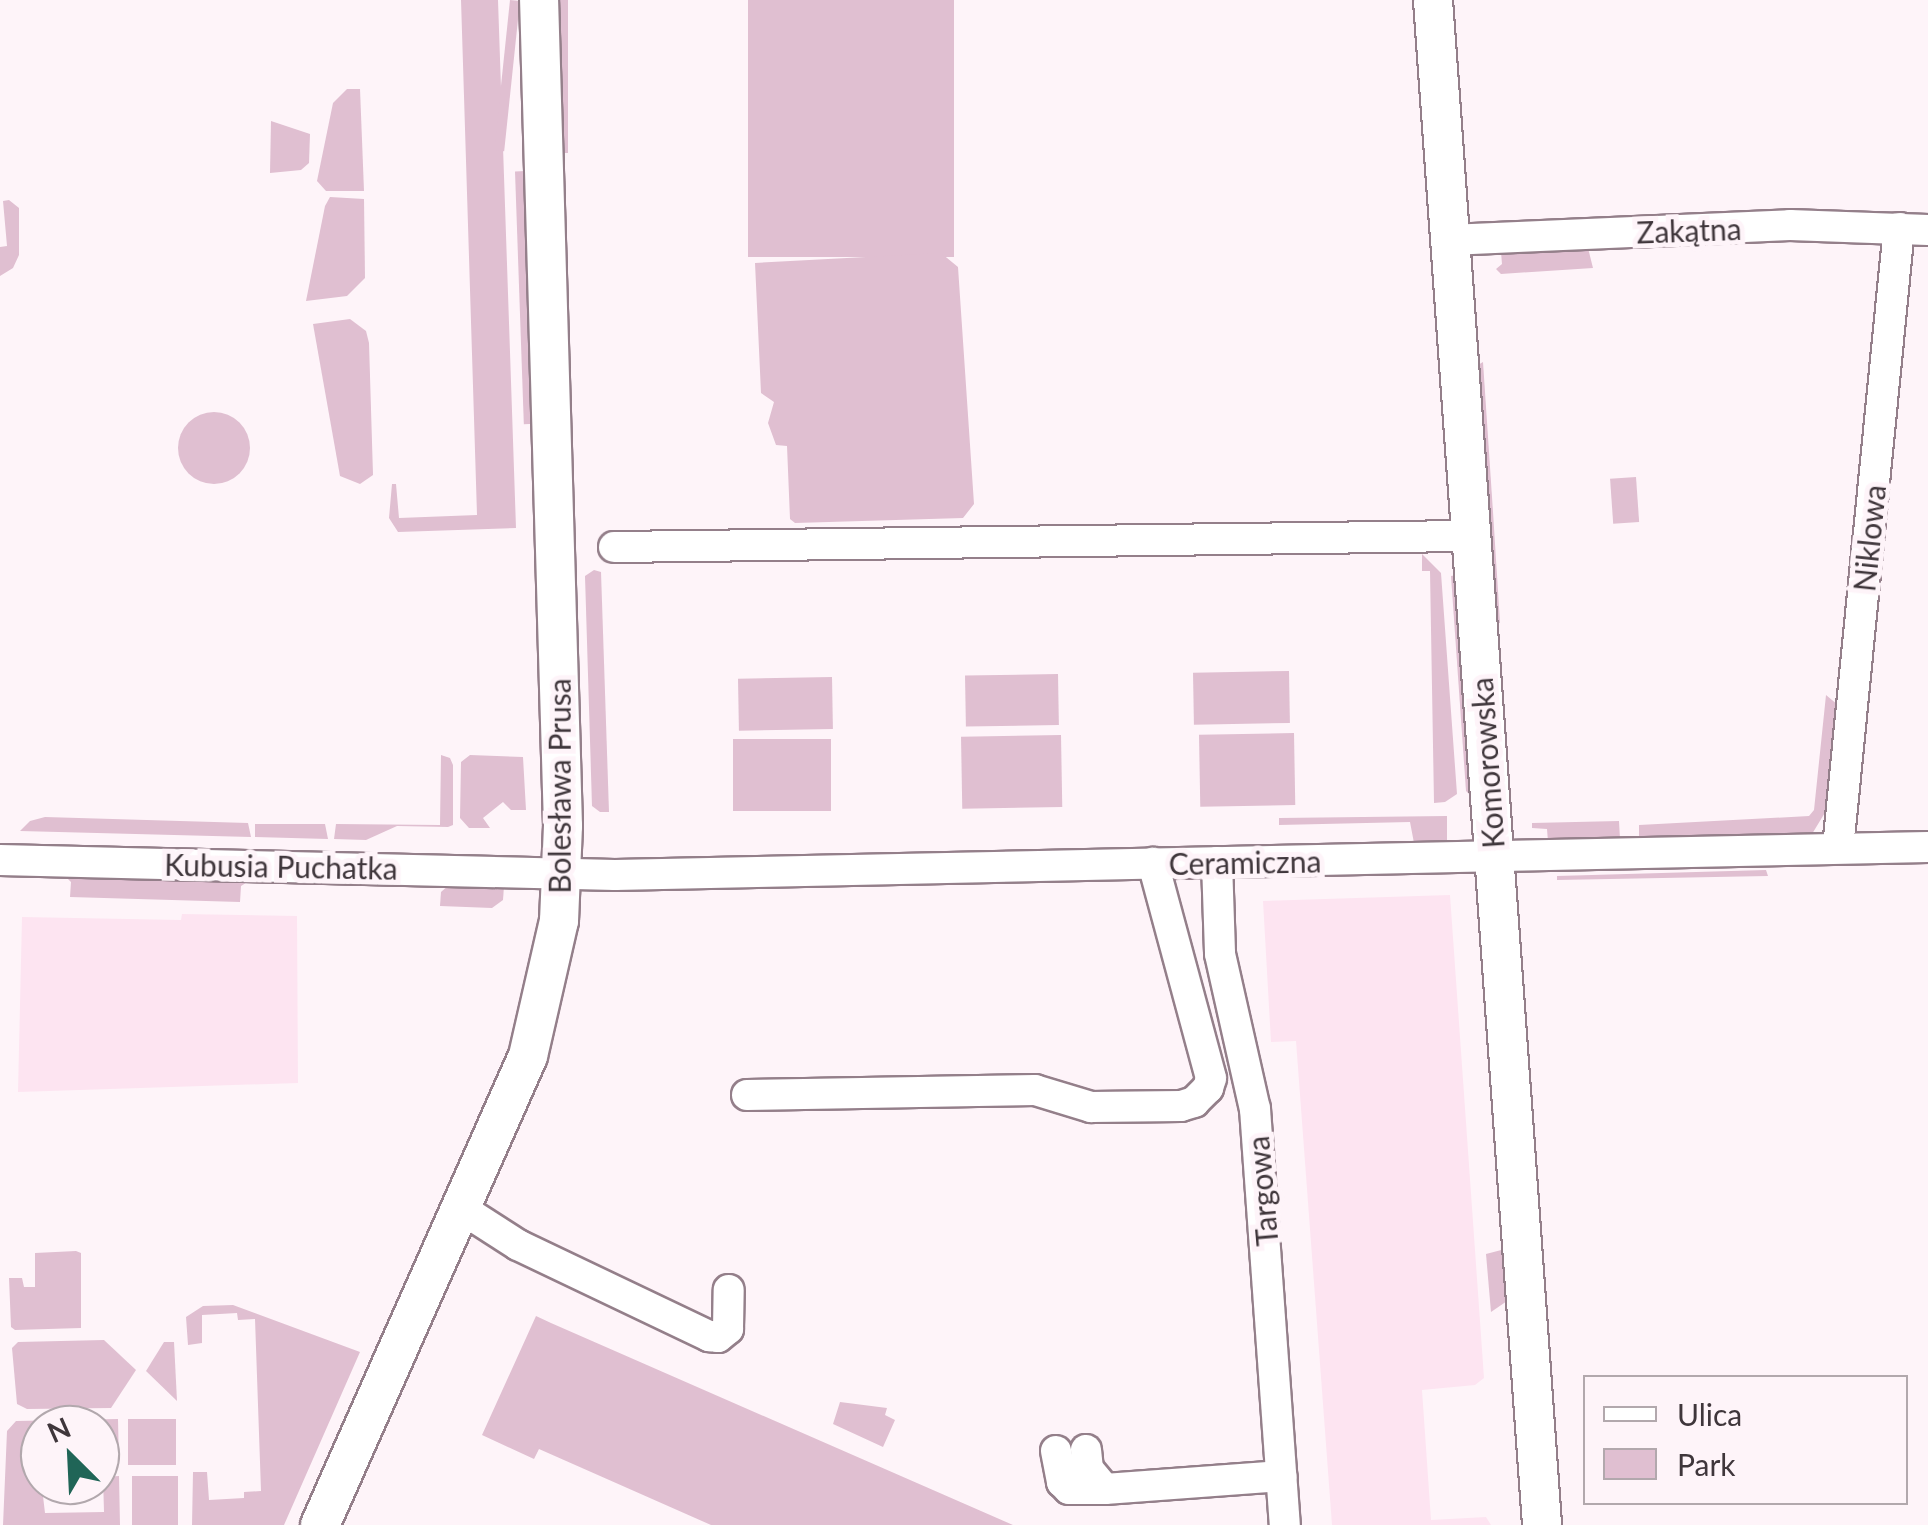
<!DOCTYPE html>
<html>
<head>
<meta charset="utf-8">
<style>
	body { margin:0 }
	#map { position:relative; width:1928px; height:1525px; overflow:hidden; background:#fef4f9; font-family:Lato,sans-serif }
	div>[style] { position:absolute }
	.built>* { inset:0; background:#fde4f1 }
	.green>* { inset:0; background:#e0bfd1; transform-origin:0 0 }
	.round { border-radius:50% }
	.roads { filter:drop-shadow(2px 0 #947f8a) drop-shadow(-2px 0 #947f8a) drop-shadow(0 2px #947f8a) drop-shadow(0 -2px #947f8a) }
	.minor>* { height:30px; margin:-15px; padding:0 15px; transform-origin:15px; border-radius:15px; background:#fff }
	.tertiary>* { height:38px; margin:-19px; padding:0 19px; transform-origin:19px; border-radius:19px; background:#fff }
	span { translate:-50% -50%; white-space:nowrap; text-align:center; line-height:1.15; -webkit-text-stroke:10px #fef4f9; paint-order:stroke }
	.street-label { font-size:30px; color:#3f363b }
	.legend { position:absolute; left:1583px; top:1375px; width:325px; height:130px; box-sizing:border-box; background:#fef4f9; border:2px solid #b2a8ad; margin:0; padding:12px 18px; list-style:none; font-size:30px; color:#3f363b }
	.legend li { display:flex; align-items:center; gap:20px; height:50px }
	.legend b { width:50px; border:2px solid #b2a8ad }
	.north { position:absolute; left:20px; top:1405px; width:100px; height:100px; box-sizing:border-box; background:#fef4f9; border:2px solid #b2a8ad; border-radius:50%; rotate:336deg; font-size:28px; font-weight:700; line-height:40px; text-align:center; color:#3f363b }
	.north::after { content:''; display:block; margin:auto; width:35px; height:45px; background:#206557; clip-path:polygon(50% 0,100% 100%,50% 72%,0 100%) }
</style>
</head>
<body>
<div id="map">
	<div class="built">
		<i style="clip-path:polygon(1450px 895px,1484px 1378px,1475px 1385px,1422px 1390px,1431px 1520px,1486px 1517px,1491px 1525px,1332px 1525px,1296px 1041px,1271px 1042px,1263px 901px)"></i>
		<i style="clip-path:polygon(182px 914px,297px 916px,298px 1083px,18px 1092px,22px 917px,181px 920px)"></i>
	</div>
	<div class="green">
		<i style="clip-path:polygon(461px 0,498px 0,516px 528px,398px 532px,389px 518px,392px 484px,396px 484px,399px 518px,477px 515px)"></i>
		<i style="left:510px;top:0;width:10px;height:151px;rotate:6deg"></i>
		<i style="left:554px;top:0;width:14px;height:153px"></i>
		<i style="left:748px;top:0;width:206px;height:257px"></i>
		<i style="clip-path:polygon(347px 89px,360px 89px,364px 191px,326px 191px,317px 181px,333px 103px)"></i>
		<i style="clip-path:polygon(271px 121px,310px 134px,309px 163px,301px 170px,270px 173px)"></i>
		<i style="left:526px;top:171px;width:253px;height:11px;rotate:88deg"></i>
		<i style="clip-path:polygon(330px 197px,364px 199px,365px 278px,347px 296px,306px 301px,325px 206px)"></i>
		<i style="clip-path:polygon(9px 200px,19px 208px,19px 255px,13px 268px,0 276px,0 247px,7px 246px,3px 201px)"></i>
		<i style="clip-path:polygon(1588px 248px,1593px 268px,1501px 274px,1496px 269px,1502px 264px,1501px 252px)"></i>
		<i style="clip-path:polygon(941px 253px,958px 267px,974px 504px,963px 518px,795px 523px,790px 519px,787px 446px,776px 445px,768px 423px,774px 402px,761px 393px,755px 263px)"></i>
		<i style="clip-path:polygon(350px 319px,366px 331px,369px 343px,373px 475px,360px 484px,340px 476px,313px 324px)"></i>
		<i style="clip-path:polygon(1483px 362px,1493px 512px,1500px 623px,1495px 623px,1473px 368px)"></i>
		<i class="round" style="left:178px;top:412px;width:72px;height:72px"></i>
		<i style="left:1636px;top:477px;width:45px;height:26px;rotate:86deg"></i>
		<i style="clip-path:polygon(1422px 554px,1441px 573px,1457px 794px,1445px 802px,1434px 803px,1430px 571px,1422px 571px)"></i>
		<i style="clip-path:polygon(594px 570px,601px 572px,609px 812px,600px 812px,592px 806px,585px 576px)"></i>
		<i style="clip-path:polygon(1457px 575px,1476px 796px,1471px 796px,1466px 791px,1451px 576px)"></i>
		<i style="left:1289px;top:671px;width:52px;height:96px;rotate:89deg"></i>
		<i style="left:1058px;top:674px;width:51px;height:93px;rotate:89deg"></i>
		<i style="left:832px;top:677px;width:52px;height:94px;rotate:89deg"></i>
		<i style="clip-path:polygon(1826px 695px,1838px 705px,1826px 811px,1812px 834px,1639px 838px,1639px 825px,1809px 816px,1814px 810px)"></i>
		<i style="left:1294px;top:733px;width:72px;height:95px;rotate:89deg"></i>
		<i style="left:1061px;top:735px;width:72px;height:100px;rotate:89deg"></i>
		<i style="left:831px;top:739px;width:72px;height:98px;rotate:90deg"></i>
		<i style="clip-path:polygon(441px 755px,450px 758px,453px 765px,453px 825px,448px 827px,397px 826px,366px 840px,334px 839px,336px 824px,440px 825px)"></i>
		<i style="clip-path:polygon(470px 755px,523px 757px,526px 810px,511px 810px,503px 802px,483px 818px,490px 828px,469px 828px,460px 818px,461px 762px)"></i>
		<i style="clip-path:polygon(1447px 816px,1447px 845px,1414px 843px,1410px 822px,1279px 825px,1279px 818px)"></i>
		<i style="clip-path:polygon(45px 817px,248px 823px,251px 837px,20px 831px,30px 821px)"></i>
		<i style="clip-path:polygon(1619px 821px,1620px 839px,1548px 842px,1547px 829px,1532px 828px,1532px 823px)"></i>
		<i style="clip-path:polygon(255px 824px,325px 824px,328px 839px,255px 837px)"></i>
		<i style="clip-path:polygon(1766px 870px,1768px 876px,1557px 880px,1557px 876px)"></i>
		<i style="clip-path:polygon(65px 876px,235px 879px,249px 881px,241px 886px,240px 902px,70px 897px,71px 882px)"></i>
		<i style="clip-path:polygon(449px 885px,504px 886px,503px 900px,492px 908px,440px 906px,441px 892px)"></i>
		<i style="clip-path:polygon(1509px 1248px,1510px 1299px,1491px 1312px,1486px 1254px)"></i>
		<i style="clip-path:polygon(76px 1251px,81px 1253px,81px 1328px,15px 1330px,11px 1327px,9px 1278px,22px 1278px,24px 1287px,35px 1287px,35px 1253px)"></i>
		<i style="clip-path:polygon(233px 1305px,360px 1352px,284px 1525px,192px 1525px,193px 1472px,207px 1472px,209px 1500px,244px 1498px,244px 1492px,261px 1491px,255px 1319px,238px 1320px,237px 1313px,202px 1315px,202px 1343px,188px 1345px,186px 1317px,203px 1306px)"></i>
		<i style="clip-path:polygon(536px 1316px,551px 1323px,1013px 1525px,711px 1525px,539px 1449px,534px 1459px,482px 1435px)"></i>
		<i style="clip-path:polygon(104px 1340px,136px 1370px,111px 1408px,27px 1409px,17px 1404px,12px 1348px,18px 1342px)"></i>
		<i style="clip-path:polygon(164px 1342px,174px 1342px,177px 1401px,146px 1371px)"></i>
		<i style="clip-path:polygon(840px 1402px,887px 1408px,885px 1415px,895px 1420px,883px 1447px,833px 1424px)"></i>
		<i style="clip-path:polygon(118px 1419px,119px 1465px,109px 1465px,108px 1434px,100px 1434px,100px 1425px,40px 1425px,40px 1436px,36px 1437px,45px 1513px,104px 1512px,103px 1477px,119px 1476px,120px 1525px,3px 1525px,7px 1431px,16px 1421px)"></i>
		<i style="left:128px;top:1419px;width:48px;height:46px"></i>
		<i style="left:132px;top:1476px;width:46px;height:49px"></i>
	</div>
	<div class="roads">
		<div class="minor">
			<i style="left:1449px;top:240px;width:341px;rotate:-2.5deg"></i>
			<i style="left:1790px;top:225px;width:138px;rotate:2.1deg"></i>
			<i style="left:614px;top:547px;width:856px;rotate:-0.74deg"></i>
			<i style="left:1838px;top:848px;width:623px;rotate:-84.38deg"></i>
			<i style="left:0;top:860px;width:615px;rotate:1.4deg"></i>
			<i style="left:615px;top:875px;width:1313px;rotate:-1.22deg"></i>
			<i style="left:1217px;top:862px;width:92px;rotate:88.1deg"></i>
			<i style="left:1220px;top:954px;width:159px;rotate:77.3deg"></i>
			<i style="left:1255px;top:1109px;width:417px;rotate:85.9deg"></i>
			<i style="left:747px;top:1095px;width:288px;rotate:-1deg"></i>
			<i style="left:1035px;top:1090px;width:59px;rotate:16.9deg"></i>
			<i style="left:1091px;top:1107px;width:90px;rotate:-0.6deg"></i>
			<i style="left:1181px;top:1106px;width:14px;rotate:-17deg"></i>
			<i style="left:1194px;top:1102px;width:20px;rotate:-45deg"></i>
			<i style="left:1208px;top:1088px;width:10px;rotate:-73deg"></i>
			<i style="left:1211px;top:1078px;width:223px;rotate:-105.1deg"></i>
			<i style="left:462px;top:1209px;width:67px;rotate:32.7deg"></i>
			<i style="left:518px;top:1245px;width:212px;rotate:25.5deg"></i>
			<i style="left:709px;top:1336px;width:9px;rotate:6deg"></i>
			<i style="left:718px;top:1337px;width:13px;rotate:-39deg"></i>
			<i style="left:728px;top:1329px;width:39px;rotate:-89deg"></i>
			<i style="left:1086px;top:1450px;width:19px;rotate:84deg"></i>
			<i style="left:1088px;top:1469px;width:26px;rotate:50deg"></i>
			<i style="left:1105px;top:1489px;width:177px;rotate:-4.2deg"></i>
			<i style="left:1056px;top:1451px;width:32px;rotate:79deg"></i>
			<i style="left:1062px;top:1482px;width:10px;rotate:45deg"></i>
			<i style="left:1069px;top:1489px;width:36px"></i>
		</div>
		<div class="tertiary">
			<i style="left:1433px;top:0;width:1529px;rotate:85.91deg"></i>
			<i style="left:320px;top:1525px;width:513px;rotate:-66.08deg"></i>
			<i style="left:528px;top:1056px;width:139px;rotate:-77.1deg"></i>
			<i style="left:559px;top:921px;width:95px;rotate:-87.6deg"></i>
			<i style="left:563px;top:826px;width:826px;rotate:-91.66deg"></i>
		</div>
	</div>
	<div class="street-label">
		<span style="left:1689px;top:230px;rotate:-2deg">Zakątna</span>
		<span style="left:1869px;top:538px;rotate:-84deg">Niklowa</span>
		<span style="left:1487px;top:763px;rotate:-94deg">Komorowska</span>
		<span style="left:559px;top:786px;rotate:-90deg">Bolesława Prusa</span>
		<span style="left:1245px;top:862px;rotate:-1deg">Ceramiczna</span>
		<span style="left:281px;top:866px;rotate:1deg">Kubusia Puchatka</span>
		<span style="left:1262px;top:1191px;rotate:-95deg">Targowa</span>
	</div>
	<ul class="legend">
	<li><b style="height:12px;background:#fff"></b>Ulica</li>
	<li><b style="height:28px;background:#e0bfd1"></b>Park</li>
	</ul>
	<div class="north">N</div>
</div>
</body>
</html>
